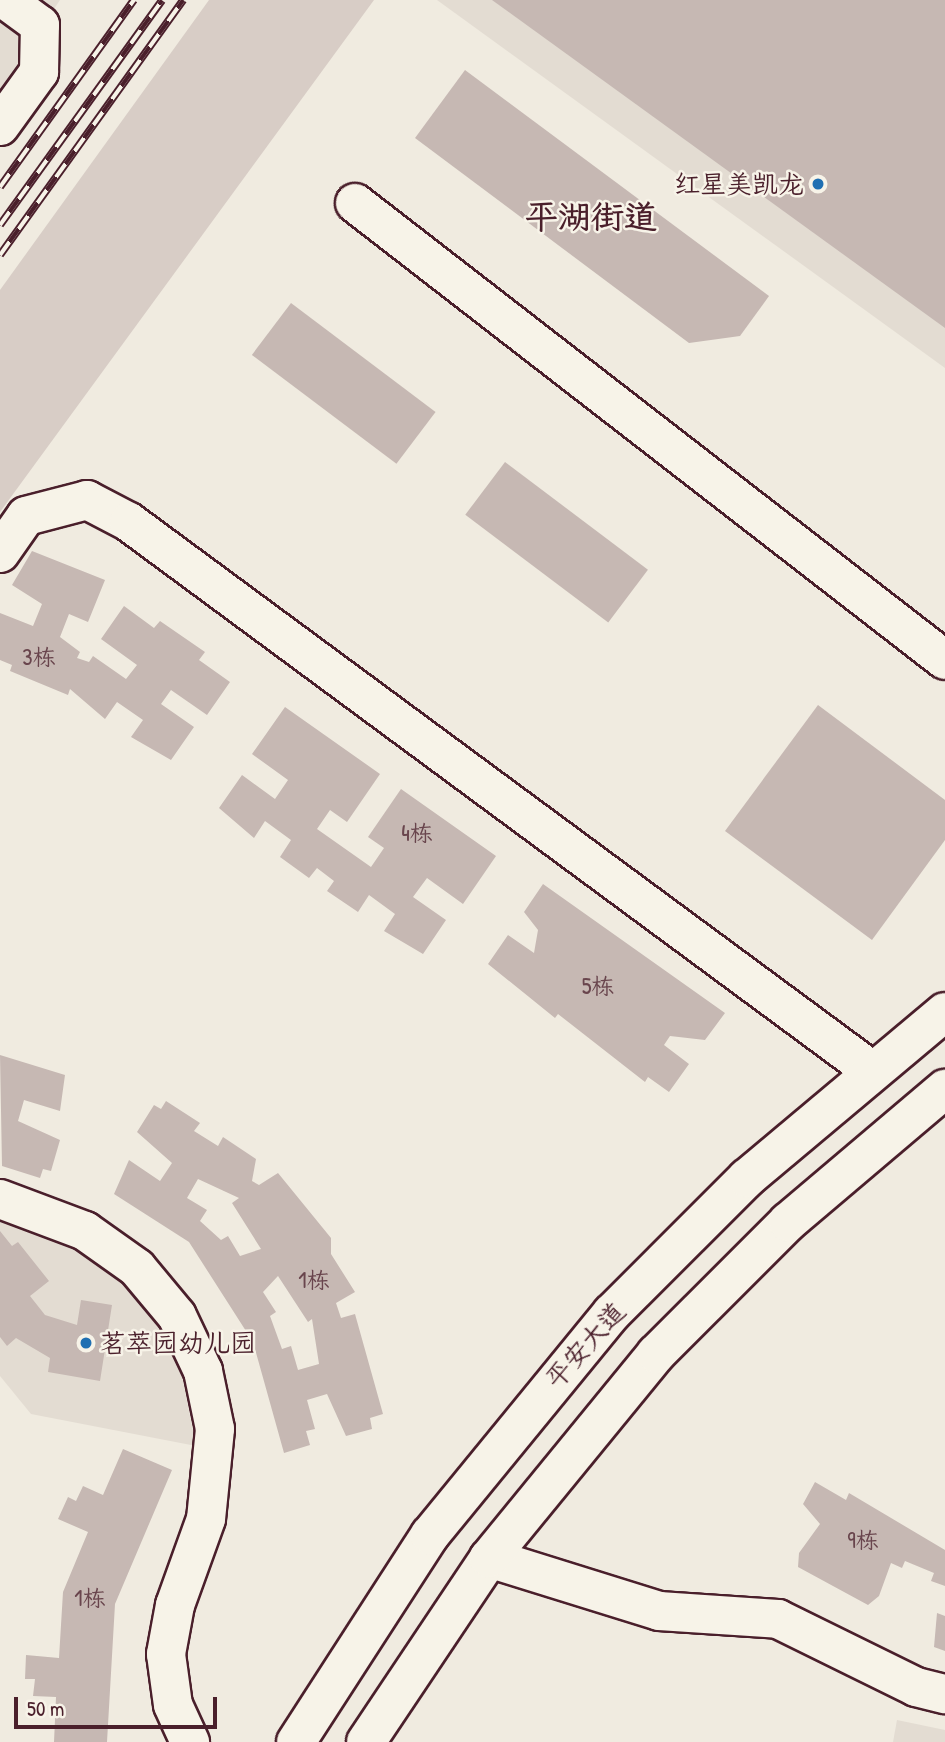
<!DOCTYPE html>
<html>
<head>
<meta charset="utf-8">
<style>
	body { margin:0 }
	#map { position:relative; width:945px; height:1742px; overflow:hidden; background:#f0ebe0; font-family:"Patrick Hand","LXGW WenKai TC",sans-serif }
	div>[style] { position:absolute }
	.built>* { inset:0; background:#e3dcd2 }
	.green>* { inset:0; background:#d8cdc6 }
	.building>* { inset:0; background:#c6b8b3; transform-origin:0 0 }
	.roads { filter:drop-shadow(2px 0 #4a1f2b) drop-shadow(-2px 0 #4a1f2b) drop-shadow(0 2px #4a1f2b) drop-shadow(0 -2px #4a1f2b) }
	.minor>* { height:38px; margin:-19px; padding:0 19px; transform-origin:19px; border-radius:19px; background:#f7f3e8 }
	.major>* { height:38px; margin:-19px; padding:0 19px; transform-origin:19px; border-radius:19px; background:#f7f3e8 }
	.rail>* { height:8px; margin-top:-4px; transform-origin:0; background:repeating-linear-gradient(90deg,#f7f3e8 0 16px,#4a1f2b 0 32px); box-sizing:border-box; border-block:2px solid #4a1f2b }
	.dots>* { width:19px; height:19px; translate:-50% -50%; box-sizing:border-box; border:4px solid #f7f3e8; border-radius:50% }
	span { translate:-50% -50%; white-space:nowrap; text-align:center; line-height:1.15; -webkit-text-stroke:5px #f7f3e8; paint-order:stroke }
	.number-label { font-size:23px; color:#69454d }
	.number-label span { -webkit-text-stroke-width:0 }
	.poi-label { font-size:26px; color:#4a1f2b }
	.right { translate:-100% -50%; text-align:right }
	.left { translate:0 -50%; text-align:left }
	.street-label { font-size:26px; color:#4a1f2b }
	.district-label { font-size:33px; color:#4a1f2b; font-weight:700 }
	.scale { position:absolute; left:14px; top:1697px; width:203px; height:32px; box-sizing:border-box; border:4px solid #4a1f2b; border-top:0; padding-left:9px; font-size:21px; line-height:24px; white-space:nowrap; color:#4a1f2b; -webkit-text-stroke:5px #f7f3e8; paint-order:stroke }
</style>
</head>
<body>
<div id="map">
	<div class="built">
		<i style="clip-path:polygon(0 0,60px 0,0 90px)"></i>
		<i style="clip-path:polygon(437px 0,945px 0,945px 368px)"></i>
		<i style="clip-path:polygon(0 1218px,77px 1247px,127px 1282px,178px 1357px,196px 1446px,31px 1414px,0 1376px)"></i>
		<i style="clip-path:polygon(897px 1720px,945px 1730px,945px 1742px,893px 1742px)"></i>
	</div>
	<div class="green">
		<i style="clip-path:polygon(209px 0,374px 0,0 512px,0 290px)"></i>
	</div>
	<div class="building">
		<i style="clip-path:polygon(492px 0,945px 0,945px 328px)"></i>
		<i style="clip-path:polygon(465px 70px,769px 296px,740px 336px,689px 343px,415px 138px)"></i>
		<i style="left:291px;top:303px;width:181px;height:65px;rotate:37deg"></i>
		<i style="left:505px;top:462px;width:179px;height:66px;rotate:37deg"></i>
		<i style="clip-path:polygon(32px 551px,105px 580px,88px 622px,69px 614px,60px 637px,80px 652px,77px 658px,89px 662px,93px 656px,126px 679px,137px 665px,101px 639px,124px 606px,154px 628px,160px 621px,205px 652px,199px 660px,230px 682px,207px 715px,171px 690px,161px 704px,194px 727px,171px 760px,131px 737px,143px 720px,117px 702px,105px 719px,70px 689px,68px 695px,10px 671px,12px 665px,0 660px,0 613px,33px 626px,42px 604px,12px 585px)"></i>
		<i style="clip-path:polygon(818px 705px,945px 800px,945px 840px,872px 940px,725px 831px)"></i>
		<i style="clip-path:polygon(285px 707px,380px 774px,347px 822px,330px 810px,317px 829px,371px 867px,384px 848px,368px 837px,401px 789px,496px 856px,463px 904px,427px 878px,413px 897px,446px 920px,423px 954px,384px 931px,395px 914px,369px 895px,358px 912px,327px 891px,334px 881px,317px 868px,309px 878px,280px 857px,291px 840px,265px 821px,254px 838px,219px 808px,242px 775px,275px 799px,288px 780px,252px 754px)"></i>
		<i style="clip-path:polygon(543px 884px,725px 1013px,705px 1040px,670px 1036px,664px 1045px,689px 1064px,669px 1092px,648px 1077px,645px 1082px,558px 1014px,555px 1018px,488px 964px,508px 935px,534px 953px,538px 930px,524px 912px)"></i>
		<i style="clip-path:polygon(0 1055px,65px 1075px,60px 1111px,24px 1100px,18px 1121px,60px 1140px,51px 1171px,43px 1169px,40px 1178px,2px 1166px)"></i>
		<i style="clip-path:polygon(evenodd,166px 1101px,200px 1123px,194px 1131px,218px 1146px,223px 1137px,256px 1159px,252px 1181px,259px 1185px,278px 1173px,331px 1238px,331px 1254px,355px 1292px,336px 1303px,341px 1318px,355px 1314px,383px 1414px,370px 1418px,372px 1429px,346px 1436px,327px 1394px,307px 1400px,315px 1429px,306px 1431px,310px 1445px,284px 1453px,253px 1342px,189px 1242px,114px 1194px,129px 1160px,160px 1181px,172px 1163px,137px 1132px,154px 1105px,161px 1109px,166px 1101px,198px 1179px,239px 1198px,232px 1203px,261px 1249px,240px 1256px,228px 1236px,221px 1240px,200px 1221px,207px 1210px,187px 1198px,198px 1179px,166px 1101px,278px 1276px,308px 1322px,312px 1319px,319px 1364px,298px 1370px,291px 1346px,282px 1349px,270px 1316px,276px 1312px,263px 1292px,278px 1276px)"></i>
		<i style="clip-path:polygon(0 1231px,12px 1246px,18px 1242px,49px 1281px,30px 1296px,45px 1315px,77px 1325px,81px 1300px,112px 1305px,100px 1381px,48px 1372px,50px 1358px,16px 1338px,7px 1346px,0 1337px)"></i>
		<i style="clip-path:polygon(123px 1449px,172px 1470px,115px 1604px,107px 1742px,54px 1742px,56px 1697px,33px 1696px,35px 1679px,25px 1679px,26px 1655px,59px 1658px,63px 1592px,88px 1532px,58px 1519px,68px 1497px,76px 1501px,83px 1486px,103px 1495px)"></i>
		<i style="clip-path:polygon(815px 1482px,846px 1500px,849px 1493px,945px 1550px,945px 1586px,931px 1581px,934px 1573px,905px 1561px,902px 1568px,891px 1563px,879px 1596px,868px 1605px,798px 1567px,799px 1553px,820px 1524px,803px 1504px)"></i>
		<i style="clip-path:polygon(937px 1613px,945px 1616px,945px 1651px,934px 1647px)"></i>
	</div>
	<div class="roads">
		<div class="minor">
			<i style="left:0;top:126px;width:67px;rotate:-54.2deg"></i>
			<i style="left:39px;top:72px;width:47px;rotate:-88.8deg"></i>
			<i style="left:40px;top:25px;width:42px;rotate:-143.7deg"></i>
			<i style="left:355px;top:203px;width:746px;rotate:37.76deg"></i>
			<i style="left:0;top:553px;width:45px;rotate:-54.9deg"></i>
			<i style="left:26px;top:516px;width:63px;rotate:-14.7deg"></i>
			<i style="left:87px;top:500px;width:47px;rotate:27.6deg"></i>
			<i style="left:129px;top:522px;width:922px;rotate:36.45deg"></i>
			<i style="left:0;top:1199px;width:91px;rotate:20.6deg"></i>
			<i style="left:85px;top:1231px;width:64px;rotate:35.4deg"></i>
			<i style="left:137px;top:1268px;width:62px;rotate:50.2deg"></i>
			<i style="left:177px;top:1316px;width:61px;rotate:64.7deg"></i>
			<i style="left:203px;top:1371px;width:59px;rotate:78.3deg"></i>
			<i style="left:215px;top:1429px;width:90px;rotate:95.7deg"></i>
			<i style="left:206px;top:1519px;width:91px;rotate:109.8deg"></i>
			<i style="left:175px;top:1605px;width:50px;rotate:100.4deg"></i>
			<i style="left:166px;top:1654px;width:51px;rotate:82.2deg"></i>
			<i style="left:173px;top:1705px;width:41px;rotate:65.3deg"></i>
			<i style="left:489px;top:1558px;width:178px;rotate:17.3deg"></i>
			<i style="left:659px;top:1611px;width:119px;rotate:3.8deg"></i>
			<i style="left:778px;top:1619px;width:154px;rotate:26.2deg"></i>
			<i style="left:916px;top:1687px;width:30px;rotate:14deg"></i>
		</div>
		<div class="major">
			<i style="left:296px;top:1742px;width:247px;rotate:-57.1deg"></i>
			<i style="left:430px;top:1535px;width:287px;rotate:-50.7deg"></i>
			<i style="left:612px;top:1313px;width:191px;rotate:-45deg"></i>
			<i style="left:747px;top:1178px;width:258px;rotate:-40deg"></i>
			<i style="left:366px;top:1742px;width:221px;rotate:-56.2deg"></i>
			<i style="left:489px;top:1558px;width:264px;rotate:-50.7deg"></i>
			<i style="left:656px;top:1354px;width:187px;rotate:-45deg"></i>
			<i style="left:788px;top:1222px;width:206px;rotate:-40.3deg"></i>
		</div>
	</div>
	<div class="rail">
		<i style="left:0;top:187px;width:230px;rotate:-54.4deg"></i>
		<i style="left:0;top:225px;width:277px;rotate:-54.2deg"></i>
		<i style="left:0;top:255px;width:314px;rotate:-54.3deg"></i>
	</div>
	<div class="dots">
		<i style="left:818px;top:184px;background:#1f6fb2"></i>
		<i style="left:86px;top:1343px;background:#1f6fb2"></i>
	</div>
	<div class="number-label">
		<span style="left:39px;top:657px">3栋</span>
		<span style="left:417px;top:833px">4栋</span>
		<span style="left:598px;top:986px">5栋</span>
		<span style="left:314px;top:1280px">1栋</span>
		<span style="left:863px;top:1540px">9栋</span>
		<span style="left:90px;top:1598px">1栋</span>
	</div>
	<div class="poi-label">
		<span class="right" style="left:804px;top:184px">红星美凯龙</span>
		<span class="left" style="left:100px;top:1343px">茗萃园幼儿园</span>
	</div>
	<div class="street-label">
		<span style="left:585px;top:1345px;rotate:-48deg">平安大道</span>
	</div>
	<div class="district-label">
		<span style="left:591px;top:217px">平湖街道</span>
	</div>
	<div class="scale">50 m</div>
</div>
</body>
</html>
